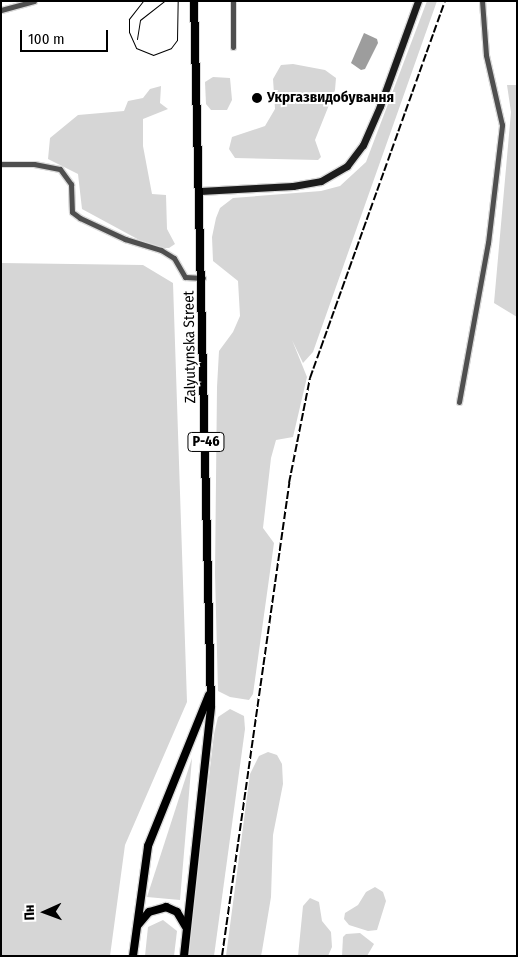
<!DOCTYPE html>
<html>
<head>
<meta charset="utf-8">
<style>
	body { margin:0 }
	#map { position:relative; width:518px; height:957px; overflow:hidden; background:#fff; font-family:"Fira Sans Condensed",sans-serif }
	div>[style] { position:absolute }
	.green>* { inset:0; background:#d6d6d6 }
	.water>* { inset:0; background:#9d9d9d }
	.roads { filter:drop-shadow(1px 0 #dbdbdb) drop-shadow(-1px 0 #dbdbdb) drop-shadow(0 1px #dbdbdb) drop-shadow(0 -1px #dbdbdb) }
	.minor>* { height:5px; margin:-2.5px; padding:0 2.5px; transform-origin:2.5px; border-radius:2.5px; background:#4f4f4f }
	.secondary>* { height:7px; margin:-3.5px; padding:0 3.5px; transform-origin:3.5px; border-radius:3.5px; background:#1c1c1c }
	.primary>* { height:8px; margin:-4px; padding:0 4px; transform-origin:4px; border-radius:4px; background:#000 }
	.tram>* { height:1px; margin:-0.5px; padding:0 0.5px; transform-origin:0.5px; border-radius:0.5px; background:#000 }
	.rail>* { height:2px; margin-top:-1px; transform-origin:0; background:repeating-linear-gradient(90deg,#000 0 8px,transparent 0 10.5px) }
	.dots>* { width:14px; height:14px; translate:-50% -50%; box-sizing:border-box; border:2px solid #fff; border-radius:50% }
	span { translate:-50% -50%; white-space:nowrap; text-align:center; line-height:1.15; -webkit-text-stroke:4px #fff; paint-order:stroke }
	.shield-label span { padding:1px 4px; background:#fff; border:1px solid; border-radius:4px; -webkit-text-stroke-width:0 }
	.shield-label { font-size:14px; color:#000; font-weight:700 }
	.poi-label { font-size:15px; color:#000; font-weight:700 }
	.left { translate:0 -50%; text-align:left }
	.street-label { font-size:15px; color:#000 }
	.frame { position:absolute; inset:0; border:2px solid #000; pointer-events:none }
	.north { position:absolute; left:20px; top:887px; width:50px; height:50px; -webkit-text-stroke:4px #fff; paint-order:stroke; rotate:268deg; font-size:14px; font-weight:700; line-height:20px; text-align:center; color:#000 }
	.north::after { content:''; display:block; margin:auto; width:18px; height:22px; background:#000; clip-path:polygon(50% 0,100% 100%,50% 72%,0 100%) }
	.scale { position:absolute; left:20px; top:30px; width:88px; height:22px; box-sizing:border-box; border:2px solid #000; border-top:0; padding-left:6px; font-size:15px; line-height:18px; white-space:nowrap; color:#000; -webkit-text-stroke:4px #fff; paint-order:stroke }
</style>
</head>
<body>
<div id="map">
	<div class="green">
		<i style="clip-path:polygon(427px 1px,437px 1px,313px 352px,303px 363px,292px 340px,307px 377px,293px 437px,276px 440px,271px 458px,263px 528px,274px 543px,253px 694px,249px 700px,230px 697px,218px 691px,215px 574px,217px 387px,219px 351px,233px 332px,240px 316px,238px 281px,213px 261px,212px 237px,216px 218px,220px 208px,233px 198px,321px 191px,340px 186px,366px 162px)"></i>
		<i style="clip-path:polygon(293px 64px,325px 70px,336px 78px,335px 90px,315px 140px,321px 157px,318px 160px,235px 158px,229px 149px,232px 137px,265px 126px,275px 109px,273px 79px,281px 65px)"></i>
		<i style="clip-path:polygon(213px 77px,230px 78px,232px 100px,227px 110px,211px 110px,206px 104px,205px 82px)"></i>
		<i style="clip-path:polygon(507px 85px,517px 85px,517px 317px,494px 303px,511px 112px)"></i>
		<i style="clip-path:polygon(161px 86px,160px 103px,168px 109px,143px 119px,143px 146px,152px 194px,166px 195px,167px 229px,175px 244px,169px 248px,154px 248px,82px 209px,78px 174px,48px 159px,50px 138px,78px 115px,124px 111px,128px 101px,143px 98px,150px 89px)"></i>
		<i style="clip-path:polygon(1px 263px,143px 265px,173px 283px,187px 702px,125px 845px,110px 956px,1px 956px)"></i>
		<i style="clip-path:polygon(230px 709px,244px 716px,245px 729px,214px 956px,188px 956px,214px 734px,218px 717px)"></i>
		<i style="clip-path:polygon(268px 752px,277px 755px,282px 764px,283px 784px,273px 835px,271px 897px,262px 951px,261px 956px,226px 956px,250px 774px,259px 756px)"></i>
		<i style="clip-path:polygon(192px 758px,180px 900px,147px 897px)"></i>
		<i style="clip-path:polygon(375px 887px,383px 892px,386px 901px,377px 930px,368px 931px,349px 925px,344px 919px,345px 913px,358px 905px,366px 892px)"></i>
		<i style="clip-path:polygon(310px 898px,319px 902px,322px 921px,331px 932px,332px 947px,328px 956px,298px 956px,303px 906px)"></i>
		<i style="clip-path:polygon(163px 920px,177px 931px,174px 956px,145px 956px,148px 927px)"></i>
		<i style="clip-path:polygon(360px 933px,374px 944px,367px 956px,342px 956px,343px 937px,346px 934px)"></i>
	</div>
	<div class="water">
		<i style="clip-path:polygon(364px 33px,377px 39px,378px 43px,365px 69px,361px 70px,351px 63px)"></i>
	</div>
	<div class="roads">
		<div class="minor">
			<i style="left:233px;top:1px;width:46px;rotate:90deg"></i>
			<i style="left:1px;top:10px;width:34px;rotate:-15deg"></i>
			<i style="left:1px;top:164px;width:33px"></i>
			<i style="left:34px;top:164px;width:26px;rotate:11deg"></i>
			<i style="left:60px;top:169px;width:19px;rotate:54deg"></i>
			<i style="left:71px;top:184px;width:28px;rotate:88deg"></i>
			<i style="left:72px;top:212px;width:10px;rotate:37deg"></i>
			<i style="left:80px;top:218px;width:50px;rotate:25deg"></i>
			<i style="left:125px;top:239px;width:38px;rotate:17deg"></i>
			<i style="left:161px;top:250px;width:15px;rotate:32deg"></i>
			<i style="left:174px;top:258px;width:22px;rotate:60deg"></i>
			<i style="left:185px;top:277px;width:18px;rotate:3deg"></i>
			<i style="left:459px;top:402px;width:162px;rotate:-79.7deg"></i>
			<i style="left:488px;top:243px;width:119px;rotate:-83.2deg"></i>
			<i style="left:502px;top:125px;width:72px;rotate:-102.9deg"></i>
			<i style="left:486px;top:55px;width:54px;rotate:-94.2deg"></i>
		</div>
		<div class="secondary">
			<i style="left:200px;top:191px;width:93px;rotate:-3.1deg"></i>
			<i style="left:293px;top:186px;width:28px;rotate:-10deg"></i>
			<i style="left:321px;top:181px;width:30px;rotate:-30deg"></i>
			<i style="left:347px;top:166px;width:26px;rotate:-53deg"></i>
			<i style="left:363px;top:145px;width:43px;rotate:-66.4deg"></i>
			<i style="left:380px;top:106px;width:112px;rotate:-70.1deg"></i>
		</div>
		<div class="primary">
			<i style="left:138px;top:925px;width:17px;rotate:-50deg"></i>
			<i style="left:149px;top:912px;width:18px;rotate:-16deg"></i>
			<i style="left:166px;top:907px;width:12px;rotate:24deg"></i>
			<i style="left:177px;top:912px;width:17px;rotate:59deg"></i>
			<i style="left:133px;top:956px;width:111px;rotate:-82.2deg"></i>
			<i style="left:148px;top:846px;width:163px;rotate:-68deg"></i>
			<i style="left:184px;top:956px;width:251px;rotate:-83.8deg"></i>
			<i style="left:211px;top:706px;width:705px;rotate:-91.38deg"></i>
		</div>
	</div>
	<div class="tram">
		<i style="left:143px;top:1px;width:23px;rotate:128deg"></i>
		<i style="left:129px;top:19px;width:13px;rotate:90deg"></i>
		<i style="left:129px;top:32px;width:17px;rotate:66deg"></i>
		<i style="left:136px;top:48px;width:18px;rotate:22deg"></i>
		<i style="left:153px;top:55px;width:19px;rotate:-21deg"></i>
		<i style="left:171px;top:48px;width:10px;rotate:-53deg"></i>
		<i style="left:177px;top:40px;width:39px;rotate:-89deg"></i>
		<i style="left:137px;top:39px;width:19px;rotate:-81deg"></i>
		<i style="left:140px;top:20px;width:31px;rotate:-38deg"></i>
	</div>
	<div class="rail">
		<i style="left:222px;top:956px;width:478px;rotate:-81.9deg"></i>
		<i style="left:289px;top:483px;width:107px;rotate:-78.7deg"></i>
		<i style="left:310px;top:378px;width:400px;rotate:-70.3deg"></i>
	</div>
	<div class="dots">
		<i style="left:257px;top:98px;background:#000"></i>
	</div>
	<div class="shield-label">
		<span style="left:206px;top:442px">Р-46</span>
	</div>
	<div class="poi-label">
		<span class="left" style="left:267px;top:98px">Укргазвидобування</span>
	</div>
	<div class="street-label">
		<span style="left:190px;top:347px;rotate:-91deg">Zalyutynska Street</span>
	</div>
	<div class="frame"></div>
	<div class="north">Пн</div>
	<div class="scale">100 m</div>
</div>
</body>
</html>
